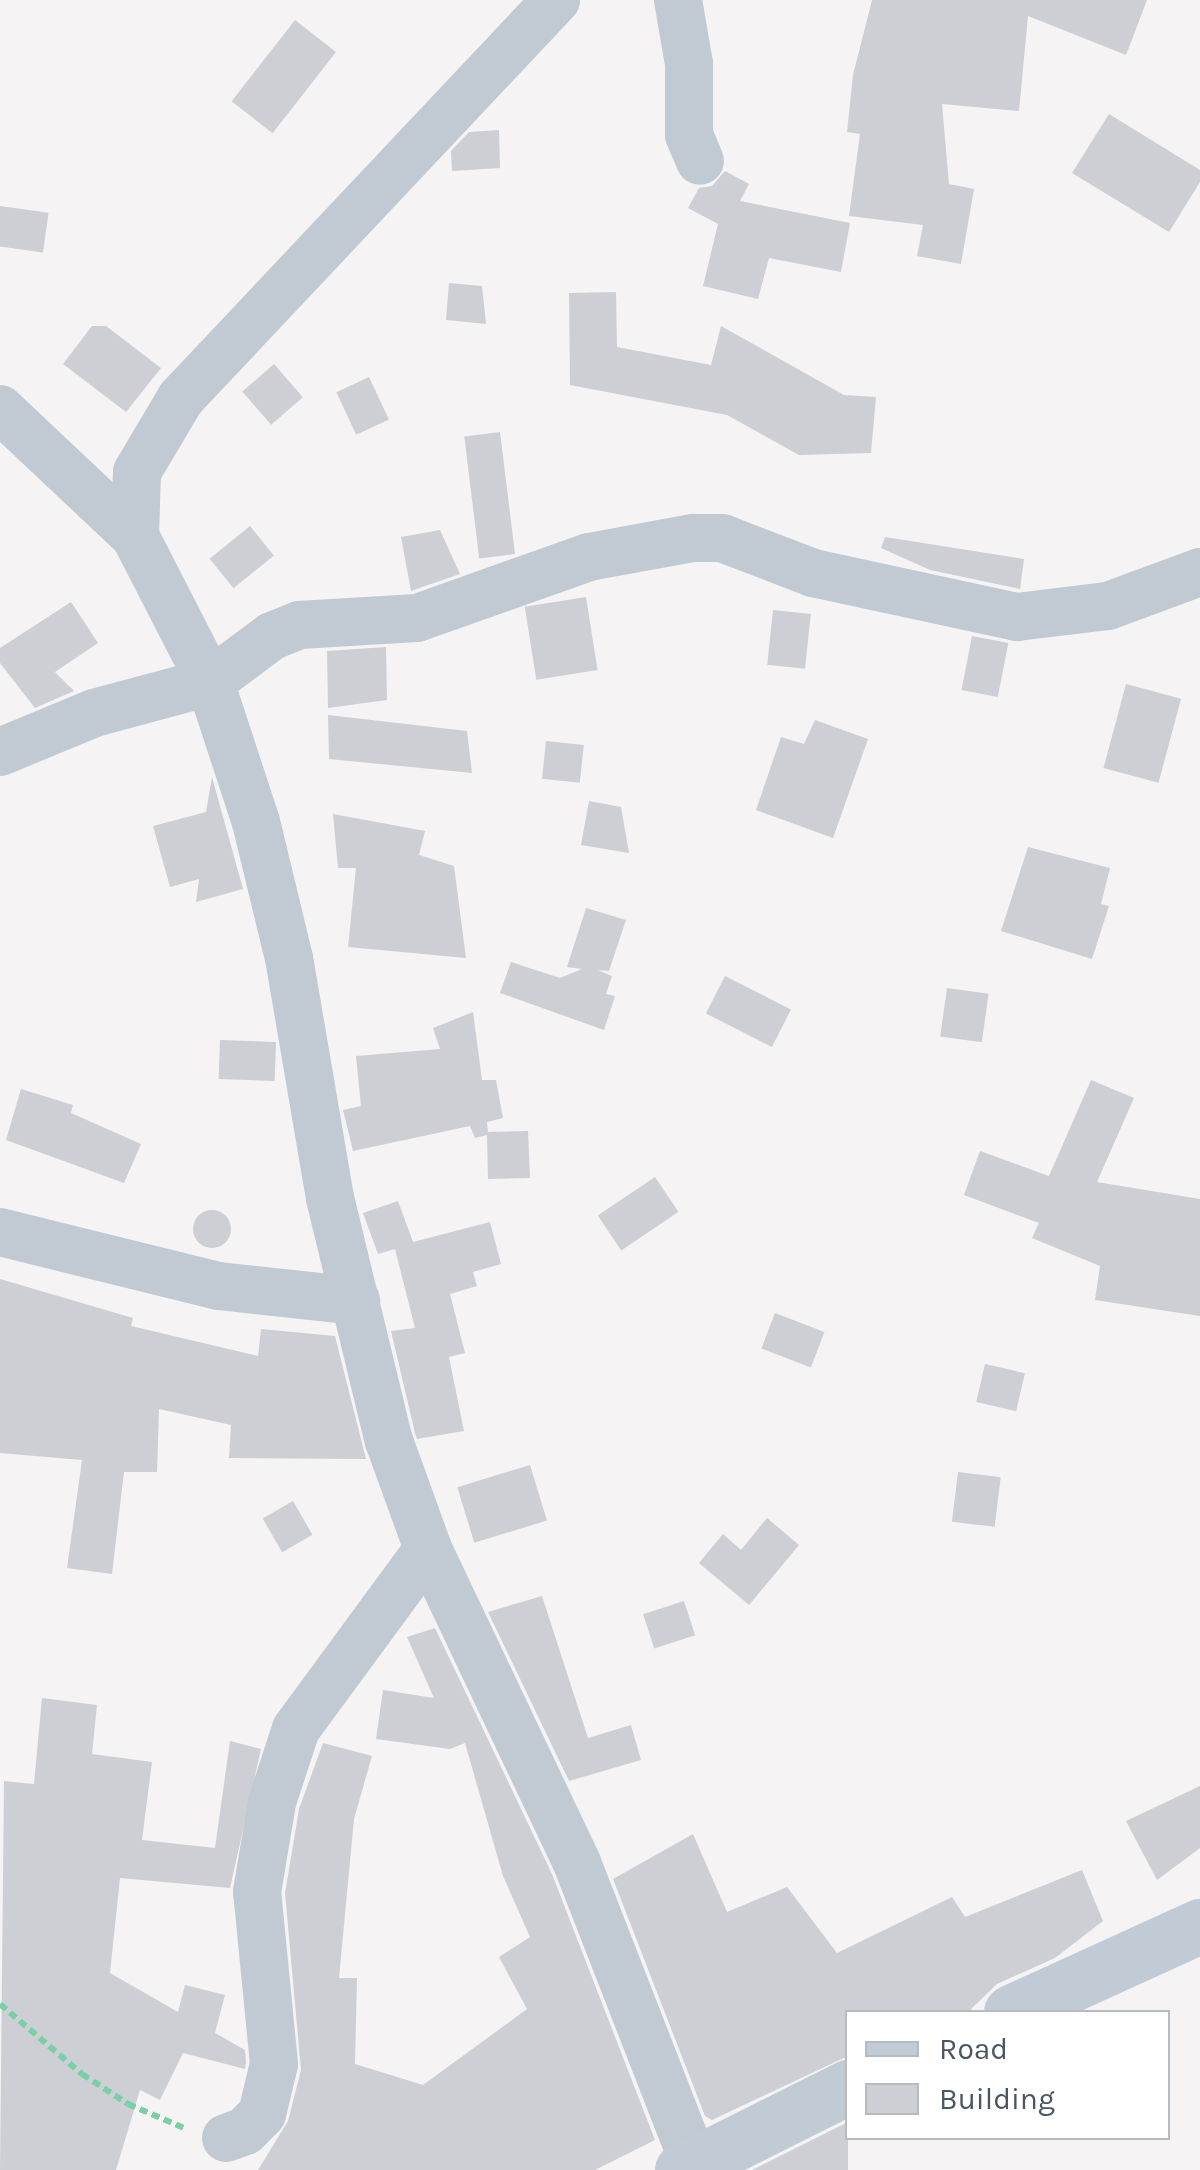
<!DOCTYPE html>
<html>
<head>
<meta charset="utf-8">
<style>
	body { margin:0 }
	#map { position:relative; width:1200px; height:2170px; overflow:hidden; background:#f5f3f3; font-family:Karla,sans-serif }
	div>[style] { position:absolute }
	.building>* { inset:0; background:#cdcfd5; transform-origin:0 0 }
	.round { border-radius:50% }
	.path>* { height:6px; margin-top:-3px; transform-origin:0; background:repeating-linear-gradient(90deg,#7ad0a6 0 8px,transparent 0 13px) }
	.street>* { height:48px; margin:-24px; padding:0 24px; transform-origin:24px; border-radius:24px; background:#c1cad2 }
	.secondary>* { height:55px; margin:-27.5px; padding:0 27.5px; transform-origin:27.5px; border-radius:27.5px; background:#c1cbd6 }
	span { translate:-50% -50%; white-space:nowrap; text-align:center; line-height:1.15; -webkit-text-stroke:8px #fff; paint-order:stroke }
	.legend { position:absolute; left:845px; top:2010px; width:325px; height:130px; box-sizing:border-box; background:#fff; border:2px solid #b7bbc0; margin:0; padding:12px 18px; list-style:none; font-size:30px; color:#4a5661 }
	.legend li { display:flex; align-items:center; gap:20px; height:50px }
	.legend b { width:50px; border:2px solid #b7bbc0 }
</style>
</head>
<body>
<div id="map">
	<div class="building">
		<i style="clip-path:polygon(872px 0,1147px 0,1126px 55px,1028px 16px,1019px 111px,942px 104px,949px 184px,974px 189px,961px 264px,917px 256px,923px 225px,849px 216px,860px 134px,847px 132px,853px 75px)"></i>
		<i style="left:295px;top:20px;width:52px;height:103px;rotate:38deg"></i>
		<i style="clip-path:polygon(1109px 114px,1200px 170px,1200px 182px,1169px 232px,1072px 173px)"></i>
		<i style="clip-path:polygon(499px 130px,500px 168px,452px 171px,451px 151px,469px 132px)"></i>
		<i style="clip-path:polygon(725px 171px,749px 184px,740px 201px,850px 223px,841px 272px,769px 258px,758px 299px,703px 286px,718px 224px,688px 208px,699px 188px,712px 186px)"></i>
		<i style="left:0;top:206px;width:49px;height:40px;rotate:8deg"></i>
		<i style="clip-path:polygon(449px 283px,482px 286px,486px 324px,446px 320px)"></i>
		<i style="clip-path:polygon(616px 292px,617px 347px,711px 365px,721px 326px,844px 395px,876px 397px,871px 453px,799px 455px,727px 415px,570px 385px,569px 293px)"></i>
		<i style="clip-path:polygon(92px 326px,106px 326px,161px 368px,126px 412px,63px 364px)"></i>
		<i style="left:274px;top:364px;width:44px;height:42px;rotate:49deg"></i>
		<i style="left:369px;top:377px;width:47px;height:36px;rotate:65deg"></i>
		<i style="left:500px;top:432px;width:123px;height:36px;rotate:83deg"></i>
		<i style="left:250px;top:526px;width:38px;height:52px;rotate:51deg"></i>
		<i style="clip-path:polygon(440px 530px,460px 574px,411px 591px,401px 537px)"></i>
		<i style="clip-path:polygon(885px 537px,1024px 559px,1020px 589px,930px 570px,881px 548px)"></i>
		<i style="left:586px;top:597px;width:74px;height:62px;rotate:81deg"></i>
		<i style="clip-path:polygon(71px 602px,98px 643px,55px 672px,74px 691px,35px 708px,0 663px,0 648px)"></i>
		<i style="left:773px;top:610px;width:38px;height:55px;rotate:6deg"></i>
		<i style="left:972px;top:636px;width:37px;height:55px;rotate:11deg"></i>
		<i style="clip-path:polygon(386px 647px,387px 700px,328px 708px,327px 651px)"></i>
		<i style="left:1126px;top:684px;width:57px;height:87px;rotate:15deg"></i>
		<i style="clip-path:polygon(328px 715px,467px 731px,472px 773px,329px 759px)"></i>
		<i style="clip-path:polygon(815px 720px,868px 739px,833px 838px,756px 810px,781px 737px,804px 744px)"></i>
		<i style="left:546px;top:741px;width:38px;height:38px;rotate:6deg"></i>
		<i style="clip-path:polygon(212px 777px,243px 889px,196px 902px,199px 879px,170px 887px,153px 826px,206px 812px)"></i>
		<i style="clip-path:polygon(589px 801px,621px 807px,629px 853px,581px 845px)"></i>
		<i style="clip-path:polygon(333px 814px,425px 831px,419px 855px,454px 866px,466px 958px,348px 947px,356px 868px,338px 868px)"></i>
		<i style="clip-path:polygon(1028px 847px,1110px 868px,1101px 904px,1109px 906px,1092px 959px,1001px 931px)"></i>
		<i style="clip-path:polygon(586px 908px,626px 920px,609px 971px,598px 970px,612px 976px,606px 994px,615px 996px,604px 1030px,500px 993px,511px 962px,560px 978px,582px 969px,567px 967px)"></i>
		<i style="left:725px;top:976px;width:74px;height:42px;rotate:27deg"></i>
		<i style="left:947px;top:988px;width:42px;height:49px;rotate:8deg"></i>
		<i style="clip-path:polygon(473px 1012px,482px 1080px,496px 1080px,503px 1118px,487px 1122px,488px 1132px,528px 1131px,530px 1178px,488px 1179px,487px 1135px,475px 1138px,470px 1126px,353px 1151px,343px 1110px,361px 1106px,356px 1056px,440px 1049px,433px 1028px)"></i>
		<i style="left:220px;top:1040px;width:56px;height:39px;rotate:2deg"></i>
		<i style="clip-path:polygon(1091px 1080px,1134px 1098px,1097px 1182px,1200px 1199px,1200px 1316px,1095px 1300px,1100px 1266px,1032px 1238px,1039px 1223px,964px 1195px,980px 1151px,1049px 1176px)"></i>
		<i style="clip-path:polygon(21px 1089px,73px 1105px,71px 1113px,141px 1144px,124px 1183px,6px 1140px)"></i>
		<i style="left:655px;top:1177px;width:42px;height:69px;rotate:56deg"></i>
		<i style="clip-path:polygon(398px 1201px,413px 1242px,490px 1222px,501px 1264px,473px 1272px,477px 1286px,450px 1294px,465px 1353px,449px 1357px,464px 1431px,417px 1439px,415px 1433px,391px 1331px,415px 1328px,395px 1249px,378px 1254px,363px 1213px)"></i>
		<i class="round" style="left:193px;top:1210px;width:38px;height:38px"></i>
		<i style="clip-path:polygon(0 1279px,133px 1318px,131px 1326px,258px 1356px,261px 1329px,335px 1336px,366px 1459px,229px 1458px,231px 1425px,159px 1409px,157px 1472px,124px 1472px,112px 1574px,67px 1568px,82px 1460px,0 1453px)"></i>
		<i style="left:775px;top:1313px;width:53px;height:38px;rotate:21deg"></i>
		<i style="left:985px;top:1364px;width:41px;height:39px;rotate:13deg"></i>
		<i style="left:530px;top:1465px;width:58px;height:76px;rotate:73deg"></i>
		<i style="left:958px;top:1472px;width:43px;height:50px;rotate:7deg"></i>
		<i style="left:293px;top:1501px;width:39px;height:35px;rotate:60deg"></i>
		<i style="clip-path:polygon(767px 1518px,799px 1545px,749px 1605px,699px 1563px,723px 1534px,741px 1550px)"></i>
		<i style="clip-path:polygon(542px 1596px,588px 1738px,631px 1725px,641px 1760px,569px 1781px,488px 1612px)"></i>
		<i style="left:684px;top:1601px;width:36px;height:43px;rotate:72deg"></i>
		<i style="clip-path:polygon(435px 1628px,552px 1874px,655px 2140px,595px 2170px,258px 2170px,288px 2121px,301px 2070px,285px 1893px,299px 1809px,323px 1743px,372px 1756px,354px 1819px,339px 1978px,357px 1978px,355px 2064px,423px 2085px,527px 2009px,499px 1957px,530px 1937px,503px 1876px,465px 1743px,450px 1749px,376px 1739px,383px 1690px,434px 1698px,407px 1637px)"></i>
		<i style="clip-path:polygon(42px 1698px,97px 1705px,92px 1754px,152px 1762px,142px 1840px,215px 1848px,230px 1741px,261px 1749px,230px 1888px,120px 1878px,110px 1973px,178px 2012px,185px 1985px,225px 1995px,215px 2033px,245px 2050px,246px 2062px,245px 2069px,183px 2053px,160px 2100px,140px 2090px,116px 2170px,0 2170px,4px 1781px,34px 1784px)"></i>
		<i style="clip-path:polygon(1200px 1786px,1200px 1848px,1157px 1880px,1126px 1821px)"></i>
		<i style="clip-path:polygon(693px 1834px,727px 1912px,787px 1887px,837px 1953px,952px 1897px,965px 1917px,1082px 1870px,1103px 1921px,1055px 1958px,997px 1984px,968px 2012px,848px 2012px,848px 2056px,712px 2120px,705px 2116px,613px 1879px)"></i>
		<i style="clip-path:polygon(848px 2122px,848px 2170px,752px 2170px)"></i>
	</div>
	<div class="path">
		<i style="left:0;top:2004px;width:108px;rotate:40.5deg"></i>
		<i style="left:82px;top:2074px;width:55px;rotate:33.1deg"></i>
		<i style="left:128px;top:2104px;width:61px;rotate:23.2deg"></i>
	</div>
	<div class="street">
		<i style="left:678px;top:0;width:65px;rotate:80.2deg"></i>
		<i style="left:689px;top:64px;width:71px;rotate:90deg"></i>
		<i style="left:689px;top:135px;width:28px;rotate:67deg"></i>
		<i style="left:0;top:409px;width:185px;rotate:43.3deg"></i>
		<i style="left:135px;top:536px;width:164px;rotate:62.8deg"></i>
		<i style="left:210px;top:682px;width:147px;rotate:71.8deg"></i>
		<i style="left:256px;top:822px;width:140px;rotate:76.4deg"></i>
		<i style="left:289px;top:958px;width:243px;rotate:80.3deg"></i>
		<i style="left:330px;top:1198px;width:250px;rotate:76.4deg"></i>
		<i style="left:389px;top:1441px;width:115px;rotate:70.1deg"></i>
		<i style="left:428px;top:1549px;width:348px;rotate:64.6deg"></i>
		<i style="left:577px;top:1863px;width:320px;rotate:68.7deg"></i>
		<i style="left:135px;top:536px;width:64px;rotate:-88.2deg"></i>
		<i style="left:137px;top:472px;width:86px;rotate:-59.3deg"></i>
		<i style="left:181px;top:398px;width:547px;rotate:-46.7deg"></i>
		<i style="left:0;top:752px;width:102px;rotate:-22.5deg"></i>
		<i style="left:94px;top:713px;width:120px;rotate:-15deg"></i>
		<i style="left:210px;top:682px;width:77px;rotate:-36.6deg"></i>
		<i style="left:272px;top:636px;width:29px;rotate:-22deg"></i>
		<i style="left:299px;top:625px;width:118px;rotate:-3.4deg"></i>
		<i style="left:417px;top:618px;width:182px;rotate:-19.5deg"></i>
		<i style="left:589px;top:557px;width:106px;rotate:-10.4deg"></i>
		<i style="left:693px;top:538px;width:29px"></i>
		<i style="left:722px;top:538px;width:97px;rotate:21deg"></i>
		<i style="left:813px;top:573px;width:209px;rotate:12.2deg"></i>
		<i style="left:1017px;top:617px;width:92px;rotate:-6.9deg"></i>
		<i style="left:1108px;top:606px;width:98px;rotate:-20.3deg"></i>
		<i style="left:0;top:1232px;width:226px;rotate:13.9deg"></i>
		<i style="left:219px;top:1286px;width:138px;rotate:6.2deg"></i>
		<i style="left:226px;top:2138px;width:20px;rotate:-20deg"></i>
		<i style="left:245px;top:2131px;width:24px;rotate:-45deg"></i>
		<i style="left:262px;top:2114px;width:51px;rotate:-76.5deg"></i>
		<i style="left:274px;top:2064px;width:173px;rotate:-95.6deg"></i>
		<i style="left:257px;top:1892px;width:91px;rotate:-80.5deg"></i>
		<i style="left:272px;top:1802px;width:77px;rotate:-71.8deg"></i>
		<i style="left:296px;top:1729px;width:223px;rotate:-53.7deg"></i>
	</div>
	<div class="secondary">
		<i style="left:1011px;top:2012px;width:208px;rotate:-24.5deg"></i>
		<i style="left:682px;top:2170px;width:186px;rotate:-26.6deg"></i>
	</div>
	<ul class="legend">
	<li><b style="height:12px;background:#c1cbd6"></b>Road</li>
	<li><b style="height:28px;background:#cdcfd5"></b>Building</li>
	</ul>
</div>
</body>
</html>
